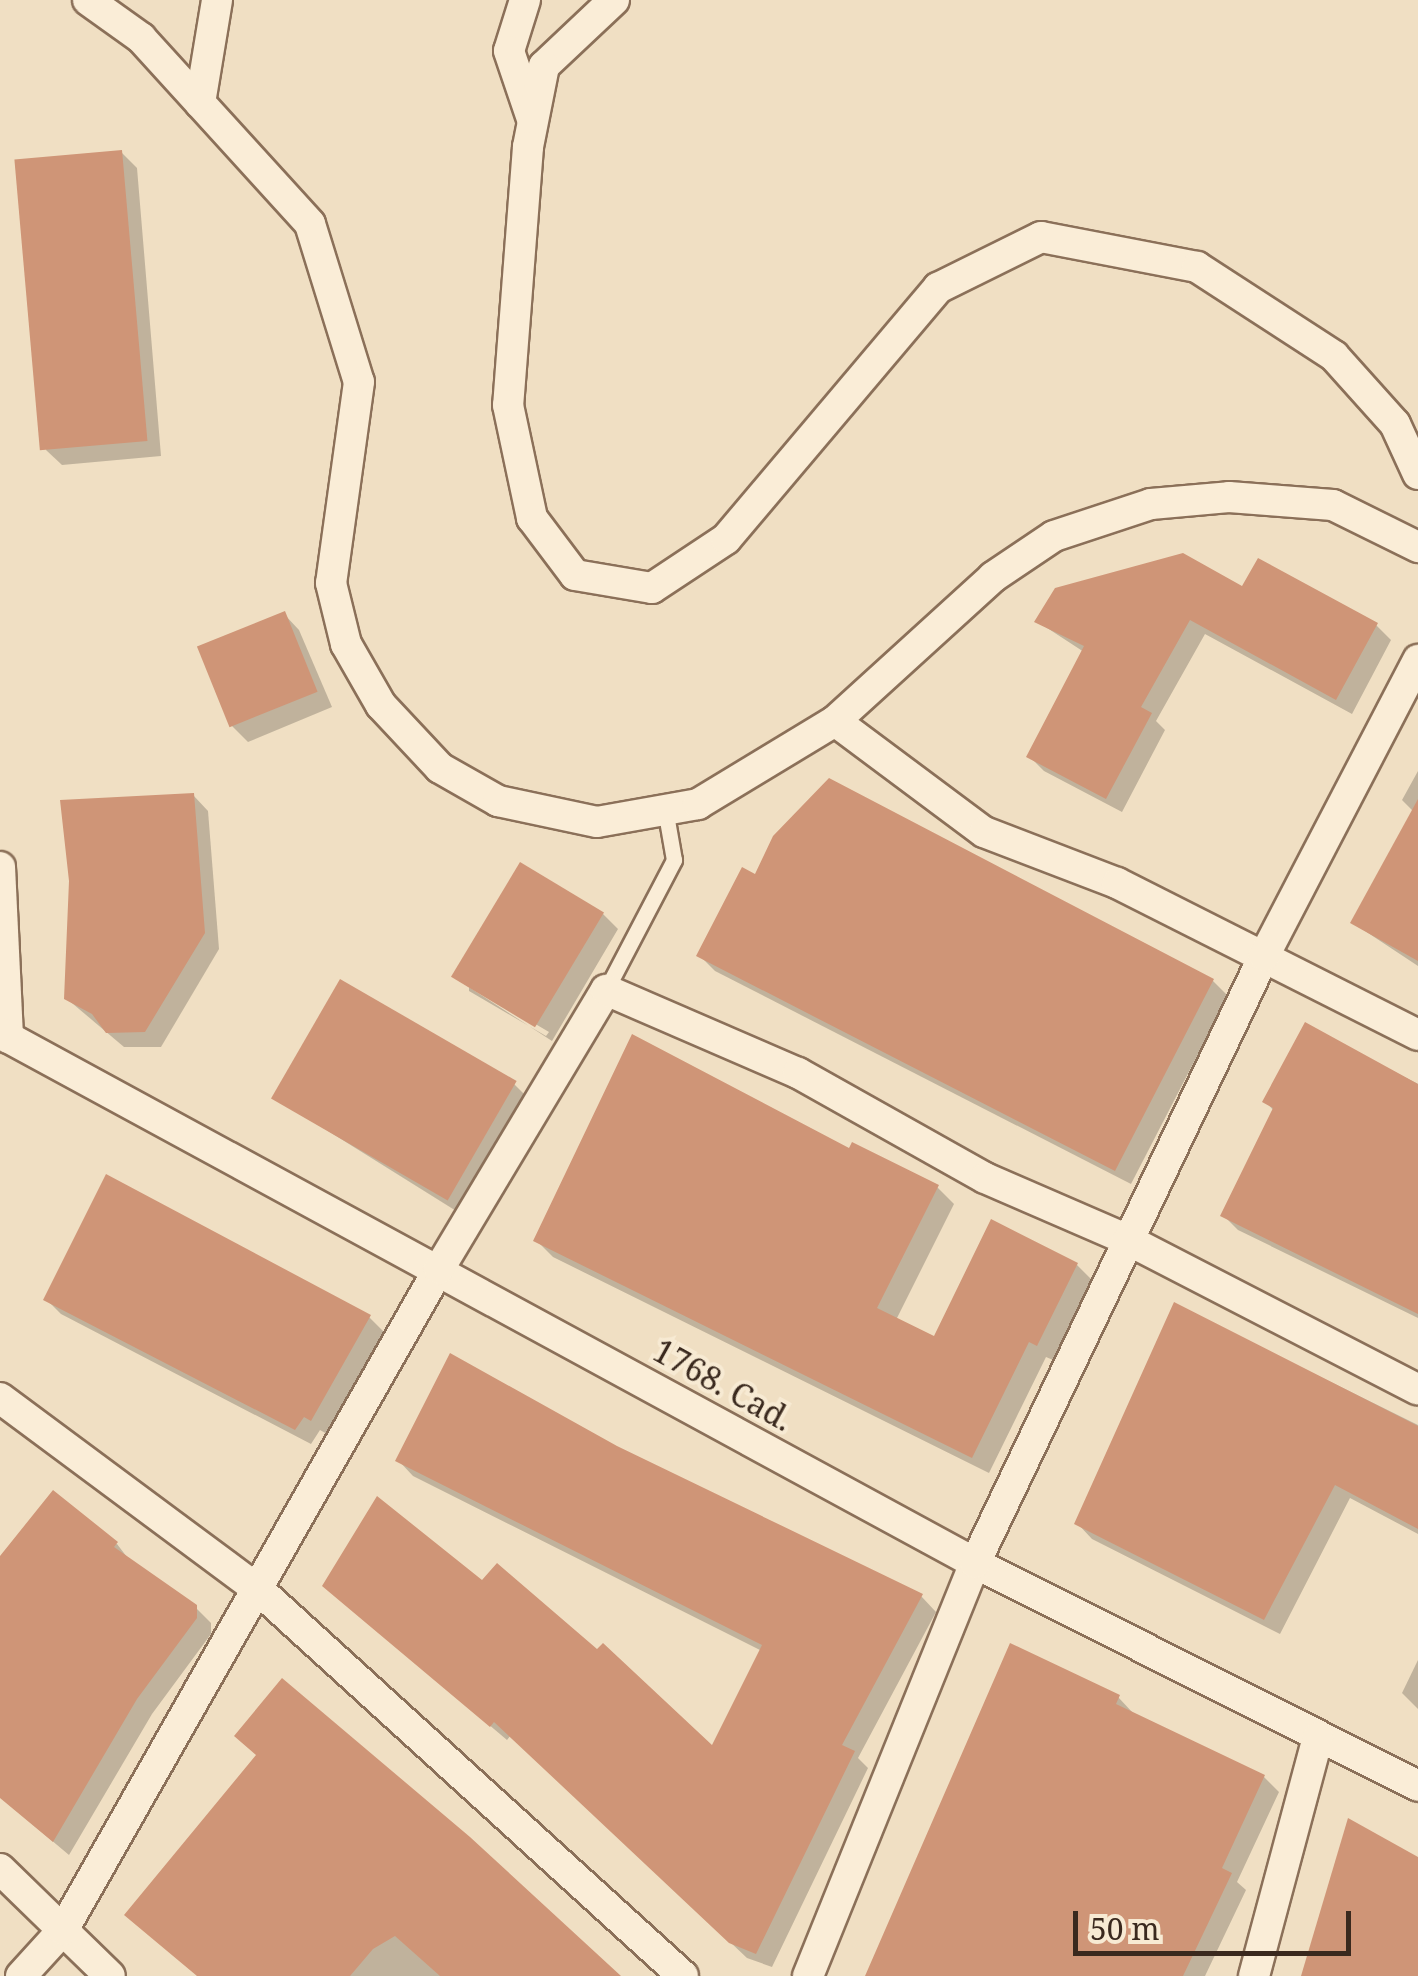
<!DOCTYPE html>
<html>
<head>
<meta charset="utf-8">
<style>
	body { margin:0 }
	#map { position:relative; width:1418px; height:1976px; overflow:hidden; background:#f0dfc3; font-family:"Noto Serif",serif }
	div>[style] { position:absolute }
	.shadow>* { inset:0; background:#0003 }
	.building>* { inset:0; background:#cf9577; transform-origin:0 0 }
	.roads { filter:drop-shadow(2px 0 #8b7059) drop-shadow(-2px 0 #8b7059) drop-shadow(0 2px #8b7059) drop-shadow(0 -2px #8b7059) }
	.service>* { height:15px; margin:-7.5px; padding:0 7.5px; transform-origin:7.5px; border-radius:7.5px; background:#faedd7 }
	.minor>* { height:30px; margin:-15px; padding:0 15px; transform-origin:15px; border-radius:15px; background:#faedd7 }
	span { translate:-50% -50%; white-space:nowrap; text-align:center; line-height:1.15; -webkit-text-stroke:8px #f7ead3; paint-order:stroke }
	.street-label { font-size:32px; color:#3a291e }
	.scale { position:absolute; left:1073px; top:1911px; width:278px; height:45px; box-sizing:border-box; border:5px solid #3a291e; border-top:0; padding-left:12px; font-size:30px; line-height:35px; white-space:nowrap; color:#3a291e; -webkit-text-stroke:8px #f7ead3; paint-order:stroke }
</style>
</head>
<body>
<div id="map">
	<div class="shadow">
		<i style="clip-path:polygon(121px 152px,137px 168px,161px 456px,62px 465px,46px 450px)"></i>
		<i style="clip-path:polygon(1243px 589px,1376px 625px,1391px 640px,1352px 714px,1205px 634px,1156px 721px,1165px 730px,1122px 812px,1044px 771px,1029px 756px,1084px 652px,1038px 622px)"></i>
		<i style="clip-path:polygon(284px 614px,299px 630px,332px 707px,248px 742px,232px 726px)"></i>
		<i style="clip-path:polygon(1418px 771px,1418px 966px,1353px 923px,1414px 812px,1402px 800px)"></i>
		<i style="clip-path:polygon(193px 795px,208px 811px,219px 949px,161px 1047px,124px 1047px,66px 998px)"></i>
		<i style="clip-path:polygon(756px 877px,1213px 981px,1228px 996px,1131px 1184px,715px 971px,700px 956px)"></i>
		<i style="clip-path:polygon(evenodd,603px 914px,618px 929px,552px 1041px,455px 978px,603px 914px,469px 985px,549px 1032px,546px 1036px,469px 991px,469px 985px)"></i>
		<i style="clip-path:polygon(1306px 1026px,1418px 1084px,1418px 1318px,1238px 1230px,1223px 1215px,1274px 1111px,1265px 1101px)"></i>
		<i style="clip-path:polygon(514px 1084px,529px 1099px,461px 1214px,277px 1099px)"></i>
		<i style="clip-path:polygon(850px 1152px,937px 1187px,954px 1204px,896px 1320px,935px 1339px,1077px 1265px,1093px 1281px,1053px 1360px,1046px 1357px,989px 1473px,553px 1257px,536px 1240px)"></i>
		<i style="clip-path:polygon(46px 1299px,369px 1317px,384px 1332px,327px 1434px,320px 1430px,311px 1444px,61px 1314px)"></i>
		<i style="clip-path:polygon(1175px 1305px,1418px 1425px,1418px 1534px,1350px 1498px,1280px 1634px,1092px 1539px,1077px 1523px)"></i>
		<i style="clip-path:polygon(615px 1449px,921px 1596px,936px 1612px,858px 1758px,868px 1768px,772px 1967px,747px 1958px,511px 1735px,507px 1740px,325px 1586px,482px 1583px,713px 1749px,762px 1651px,413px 1476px,398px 1460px)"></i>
		<i style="clip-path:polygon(117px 1544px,130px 1561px,195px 1607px,211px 1623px,211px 1634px,152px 1714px,69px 1855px,0 1797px,0 1560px)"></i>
		<i style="clip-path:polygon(1418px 1660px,1418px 1709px,1402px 1693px)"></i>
		<i style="clip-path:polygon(1118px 1697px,1133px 1713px,1264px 1777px,1279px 1792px,1237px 1882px,1246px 1890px,1205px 1976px,867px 1976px)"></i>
		<i style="clip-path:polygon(259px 1757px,617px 1976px,198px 1976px)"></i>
	</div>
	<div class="building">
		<i style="left:122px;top:150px;width:292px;height:108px;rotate:85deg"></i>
		<i style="clip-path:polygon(1183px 553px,1242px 586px,1258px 558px,1378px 623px,1336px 700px,1190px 620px,1141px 707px,1152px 713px,1106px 799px,1026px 757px,1084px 646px,1034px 622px,1055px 588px)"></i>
		<i style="left:285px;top:611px;width:87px;height:95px;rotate:68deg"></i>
		<i style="clip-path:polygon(829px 778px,1214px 979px,1115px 1171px,696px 956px,742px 867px,755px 874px,773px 836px)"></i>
		<i style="clip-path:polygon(194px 793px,205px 933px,145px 1032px,106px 1033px,92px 1014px,64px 999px,69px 881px,60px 800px)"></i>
		<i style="clip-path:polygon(1418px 799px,1418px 961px,1350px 923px)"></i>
		<i style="left:520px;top:862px;width:98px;height:134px;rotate:31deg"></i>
		<i style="left:340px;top:979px;width:204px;height:138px;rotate:30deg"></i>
		<i style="clip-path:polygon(1305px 1022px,1418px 1084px,1418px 1314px,1220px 1216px,1273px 1108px,1262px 1102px)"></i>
		<i style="clip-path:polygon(632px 1034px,849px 1148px,852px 1142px,939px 1185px,877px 1308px,934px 1336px,991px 1219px,1078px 1263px,1037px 1346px,1029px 1342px,972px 1458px,533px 1241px)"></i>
		<i style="clip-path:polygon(106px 1174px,371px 1315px,311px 1421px,304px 1417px,295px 1430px,43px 1300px)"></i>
		<i style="clip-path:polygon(1174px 1302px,1418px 1426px,1418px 1529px,1335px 1485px,1264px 1620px,1074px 1524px)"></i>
		<i style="clip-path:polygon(450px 1353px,617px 1446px,923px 1594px,842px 1745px,855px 1751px,756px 1954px,729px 1943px,494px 1722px,490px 1727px,322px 1586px,377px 1496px,482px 1580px,497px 1563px,597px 1649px,603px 1643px,712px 1745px,762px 1645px,395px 1461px)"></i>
		<i style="clip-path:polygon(53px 1490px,118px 1542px,114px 1547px,197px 1605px,197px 1618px,137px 1699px,53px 1842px,0 1798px,0 1556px)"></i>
		<i style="clip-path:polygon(1010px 1643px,1120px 1695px,1116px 1704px,1265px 1775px,1222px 1868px,1232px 1873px,1183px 1976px,865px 1976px)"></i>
		<i style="clip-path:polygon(282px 1678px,470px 1837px,621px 1976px,440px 1976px,395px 1936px,373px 1949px,350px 1976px,197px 1976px,124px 1915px,256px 1755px,234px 1736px)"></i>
		<i style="clip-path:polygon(1348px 1818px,1418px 1857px,1418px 1976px,1301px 1976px)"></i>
	</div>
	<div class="roads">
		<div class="service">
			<i style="left:606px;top:990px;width:147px;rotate:-62.4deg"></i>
			<i style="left:674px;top:860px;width:47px;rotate:-99.9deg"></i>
		</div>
		<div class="minor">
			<i style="left:88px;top:0;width:65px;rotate:35.6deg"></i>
			<i style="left:141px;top:38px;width:251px;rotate:47.7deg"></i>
			<i style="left:310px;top:224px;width:165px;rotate:72.8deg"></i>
			<i style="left:359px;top:382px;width:203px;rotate:97.9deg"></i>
			<i style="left:331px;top:583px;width:63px;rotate:76.2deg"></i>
			<i style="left:346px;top:644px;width:70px;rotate:60.2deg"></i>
			<i style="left:381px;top:705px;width:86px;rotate:46.9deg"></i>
			<i style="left:440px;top:768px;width:67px;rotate:29.6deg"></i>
			<i style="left:498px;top:801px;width:101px;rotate:12deg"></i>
			<i style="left:597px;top:822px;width:103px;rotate:-10.1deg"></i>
			<i style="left:698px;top:804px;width:160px;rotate:-31.2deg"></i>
			<i style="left:835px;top:721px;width:214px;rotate:-42.3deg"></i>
			<i style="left:993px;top:577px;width:73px;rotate:-33.9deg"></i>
			<i style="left:1054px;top:536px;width:102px;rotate:-18.3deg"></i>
			<i style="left:1151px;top:504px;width:78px;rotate:-5.1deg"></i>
			<i style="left:1229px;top:497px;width:104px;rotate:4.4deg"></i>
			<i style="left:1333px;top:505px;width:95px;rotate:26.3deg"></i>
			<i style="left:525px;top:0;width:53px;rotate:107.4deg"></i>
			<i style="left:509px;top:51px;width:72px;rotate:71.3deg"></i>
			<i style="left:614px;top:0;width:96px;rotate:136.7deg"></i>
			<i style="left:544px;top:66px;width:83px;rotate:101.2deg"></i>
			<i style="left:528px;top:147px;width:259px;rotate:94.4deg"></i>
			<i style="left:508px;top:405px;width:116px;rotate:78deg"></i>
			<i style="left:532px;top:518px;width:71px;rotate:53deg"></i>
			<i style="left:575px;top:575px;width:78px;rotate:9.6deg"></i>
			<i style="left:652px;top:588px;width:89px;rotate:-33.5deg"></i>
			<i style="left:726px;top:539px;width:329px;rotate:-49.8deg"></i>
			<i style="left:938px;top:288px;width:115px;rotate:-26.3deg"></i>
			<i style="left:1041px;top:237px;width:159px;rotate:10.9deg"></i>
			<i style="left:1197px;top:267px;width:163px;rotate:33deg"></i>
			<i style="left:1334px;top:356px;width:91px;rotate:48.1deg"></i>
			<i style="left:1395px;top:424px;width:55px;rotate:65.3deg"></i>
			<i style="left:200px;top:103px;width:104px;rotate:-80.6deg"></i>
			<i style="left:835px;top:721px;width:186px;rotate:36.7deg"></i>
			<i style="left:984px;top:832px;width:142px;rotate:21deg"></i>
			<i style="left:1117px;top:883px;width:337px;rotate:26.8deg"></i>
			<i style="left:0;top:867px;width:171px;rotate:87.3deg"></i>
			<i style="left:0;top:1033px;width:1110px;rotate:28.53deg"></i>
			<i style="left:975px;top:1563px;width:496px;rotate:26.7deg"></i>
			<i style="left:0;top:1398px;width:324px;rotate:36.6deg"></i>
			<i style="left:260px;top:1591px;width:572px;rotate:42.31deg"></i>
			<i style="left:0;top:1869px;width:153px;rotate:44.2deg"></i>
			<i style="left:21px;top:1976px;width:62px;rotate:-47.6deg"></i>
			<i style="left:63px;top:1930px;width:760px;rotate:-60.37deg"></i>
			<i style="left:439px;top:1269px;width:325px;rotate:-59.1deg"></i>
			<i style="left:606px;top:990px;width:209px;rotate:23.4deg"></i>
			<i style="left:798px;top:1073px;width:214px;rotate:29.3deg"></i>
			<i style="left:985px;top:1178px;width:156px;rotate:23.4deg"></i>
			<i style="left:1128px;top:1240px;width:326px;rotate:27.3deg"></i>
			<i style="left:808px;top:1976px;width:445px;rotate:-68deg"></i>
			<i style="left:975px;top:1563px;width:672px;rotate:-64.54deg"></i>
			<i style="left:1264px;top:956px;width:334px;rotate:-62.5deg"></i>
			<i style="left:1254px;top:1976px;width:247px;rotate:-75deg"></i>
		</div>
	</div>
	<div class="street-label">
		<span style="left:723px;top:1385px;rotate:29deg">1768. Cad.</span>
	</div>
	<div class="scale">50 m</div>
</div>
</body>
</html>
